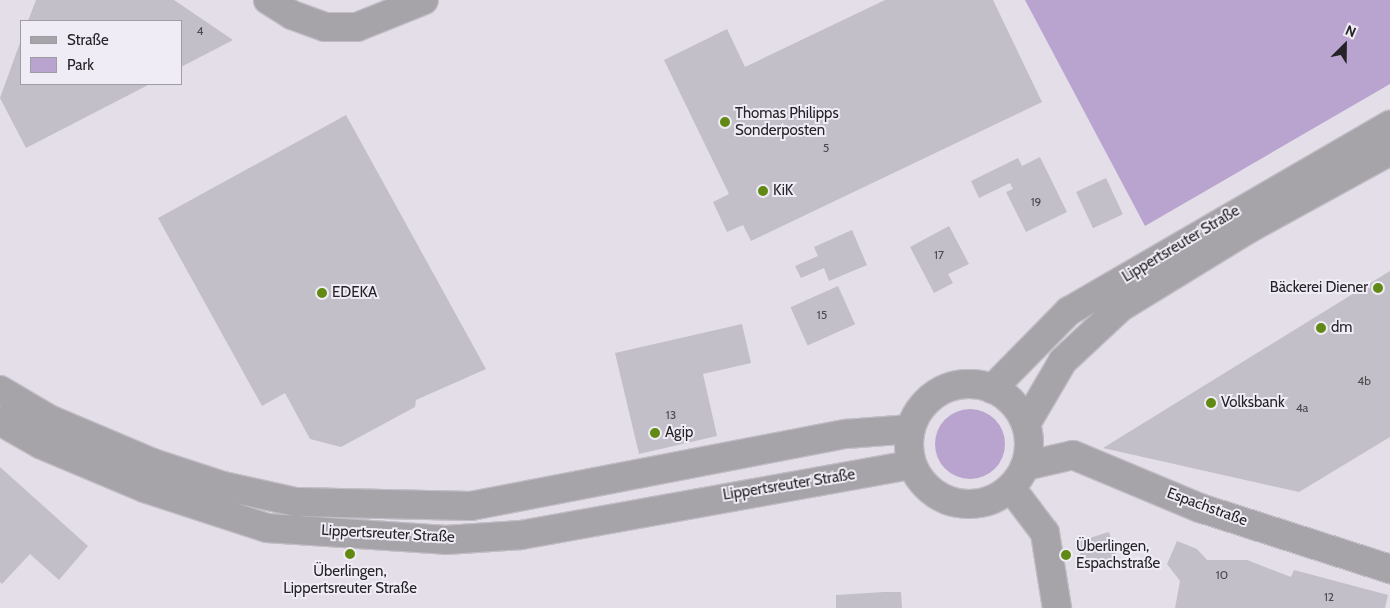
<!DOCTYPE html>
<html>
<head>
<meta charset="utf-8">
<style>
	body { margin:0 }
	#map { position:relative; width:1390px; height:608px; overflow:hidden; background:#e3dee8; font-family:Cabin,sans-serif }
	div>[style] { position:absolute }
	.green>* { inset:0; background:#b9a4cf }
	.round { border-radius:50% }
	.building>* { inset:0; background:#c3bfc8; transform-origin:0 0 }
	.roads { filter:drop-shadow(1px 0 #c1bcc5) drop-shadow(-1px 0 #c1bcc5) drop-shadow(0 1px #c1bcc5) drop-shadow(0 -1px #c1bcc5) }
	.minor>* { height:28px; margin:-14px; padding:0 14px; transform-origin:14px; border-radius:14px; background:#a6a4a8 }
	.minor>.ring { margin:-14px; padding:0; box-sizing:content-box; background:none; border:28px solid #a6a4a8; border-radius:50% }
	.dots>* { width:14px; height:14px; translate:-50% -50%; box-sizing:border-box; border:2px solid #f0ecf6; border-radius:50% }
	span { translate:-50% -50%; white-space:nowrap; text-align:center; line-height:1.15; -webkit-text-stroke:4px #f0ecf6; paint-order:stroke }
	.number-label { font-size:12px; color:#4c4a4f }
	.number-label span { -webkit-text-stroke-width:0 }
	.poi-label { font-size:15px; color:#252327 }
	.left { translate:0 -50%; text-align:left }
	.right { translate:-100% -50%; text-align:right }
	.street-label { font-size:15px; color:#252327 }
	.legend { position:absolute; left:20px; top:20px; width:162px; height:65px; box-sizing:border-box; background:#f0ecf6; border:1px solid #9f9ca3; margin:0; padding:6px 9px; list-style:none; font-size:15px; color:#252327 }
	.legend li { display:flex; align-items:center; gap:10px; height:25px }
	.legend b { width:25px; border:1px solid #9f9ca3 }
	.north { position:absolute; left:1320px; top:20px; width:50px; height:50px; -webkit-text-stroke:4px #f0ecf6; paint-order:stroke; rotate:23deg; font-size:14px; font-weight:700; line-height:20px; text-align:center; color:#252327 }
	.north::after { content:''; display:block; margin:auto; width:18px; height:22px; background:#252327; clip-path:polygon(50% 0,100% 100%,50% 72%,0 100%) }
</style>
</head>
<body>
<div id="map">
	<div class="green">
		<i style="clip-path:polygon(1025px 0,1390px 0,1390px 84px,1145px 226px)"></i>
		<i class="round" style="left:935px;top:409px;width:70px;height:70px"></i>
	</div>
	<div class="building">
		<i style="clip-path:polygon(36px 0,174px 0,233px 40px,181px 67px,181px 21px,28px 21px)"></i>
		<i style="clip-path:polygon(885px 0,993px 0,1042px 102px,751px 241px,743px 225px,727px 232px,713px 202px,729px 194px,664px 60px,727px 29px,745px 67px)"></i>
		<i style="clip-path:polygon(21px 40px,21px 84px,150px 84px,26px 148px,0 98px)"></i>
		<i style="clip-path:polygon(346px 115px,486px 369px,416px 400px,415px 407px,341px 447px,310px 439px,285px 393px,262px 406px,158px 218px)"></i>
		<i style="clip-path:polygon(1040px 157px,1067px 212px,1026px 232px,1006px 192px,1013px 189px,1010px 183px,979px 198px,971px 181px,1018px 158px,1022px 166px)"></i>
		<i style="left:1106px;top:178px;width:40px;height:33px;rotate:65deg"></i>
		<i style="clip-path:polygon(949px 226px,969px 264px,948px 274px,953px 283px,934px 293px,910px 247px)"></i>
		<i style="clip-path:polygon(852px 230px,867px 265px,829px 281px,824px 268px,801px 278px,795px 266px,818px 256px,814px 247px)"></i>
		<i style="clip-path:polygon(1390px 271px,1390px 437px,1299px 492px,1103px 448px)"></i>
		<i style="left:838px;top:286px;width:42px;height:52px;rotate:66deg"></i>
		<i style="clip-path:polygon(742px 324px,751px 363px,703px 374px,717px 436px,639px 454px,615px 353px)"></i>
		<i style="clip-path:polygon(0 467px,88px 546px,59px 580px,30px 554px,2px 584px,0 582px)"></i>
		<i style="left:1109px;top:532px;width:28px;height:34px;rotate:73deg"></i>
		<i style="clip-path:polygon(1177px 541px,1197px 549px,1207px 560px,1247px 560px,1291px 577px,1294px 570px,1388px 595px,1385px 608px,1175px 608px,1180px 581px,1167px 564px)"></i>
		<i style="clip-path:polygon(884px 592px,901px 592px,902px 608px,836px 608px,836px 595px)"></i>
	</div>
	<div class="roads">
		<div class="minor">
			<i style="left:268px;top:0;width:28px;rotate:32deg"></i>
			<i style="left:292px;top:15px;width:35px;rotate:20deg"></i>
			<i style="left:325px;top:27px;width:32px"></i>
			<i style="left:357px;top:27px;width:72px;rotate:-21.9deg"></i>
			<i class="ring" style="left:909px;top:384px;width:92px;height:92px"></i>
			<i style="left:992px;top:389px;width:110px;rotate:-45.4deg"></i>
			<i style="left:1069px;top:311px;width:371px;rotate:-30.1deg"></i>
			<i style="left:0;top:390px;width:59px;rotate:30.5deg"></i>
			<i style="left:51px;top:420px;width:111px;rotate:22.9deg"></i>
			<i style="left:153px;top:463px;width:74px;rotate:18.2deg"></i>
			<i style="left:223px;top:486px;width:75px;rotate:12.4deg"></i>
			<i style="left:296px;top:502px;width:175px;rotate:1.3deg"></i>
			<i style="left:471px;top:506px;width:382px;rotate:-10.9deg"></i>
			<i style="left:846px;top:434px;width:65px;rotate:-4.4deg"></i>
			<i style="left:0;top:421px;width:46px;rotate:29.9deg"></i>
			<i style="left:40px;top:444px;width:113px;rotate:22.9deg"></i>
			<i style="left:144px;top:488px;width:129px;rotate:18deg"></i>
			<i style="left:267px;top:528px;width:179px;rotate:3.8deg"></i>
			<i style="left:446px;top:540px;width:75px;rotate:-3.8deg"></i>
			<i style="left:521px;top:535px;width:397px;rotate:-10.2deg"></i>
			<i style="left:1026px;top:424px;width:73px;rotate:-59.6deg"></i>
			<i style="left:1063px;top:361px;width:79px;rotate:-43deg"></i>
			<i style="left:1121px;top:307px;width:151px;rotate:-31.5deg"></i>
			<i style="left:1250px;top:228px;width:160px;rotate:-28.8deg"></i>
			<i style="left:1025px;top:466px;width:49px;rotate:-12.9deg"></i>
			<i style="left:1073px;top:455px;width:138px;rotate:22.7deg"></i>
			<i style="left:1200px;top:508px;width:200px;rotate:17.8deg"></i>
			<i style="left:1011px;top:488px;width:56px;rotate:52.9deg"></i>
			<i style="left:1045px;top:533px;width:76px;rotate:80.9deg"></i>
		</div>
	</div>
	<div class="dots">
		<i style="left:725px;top:122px;background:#628913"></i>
		<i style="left:763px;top:191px;background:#628913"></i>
		<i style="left:1378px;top:288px;background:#628913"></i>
		<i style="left:322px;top:293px;background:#628913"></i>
		<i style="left:1321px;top:328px;background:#628913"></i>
		<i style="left:1211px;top:403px;background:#628913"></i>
		<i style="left:655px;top:433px;background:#628913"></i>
		<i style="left:350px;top:554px;background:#628913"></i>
		<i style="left:1066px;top:555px;background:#628913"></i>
	</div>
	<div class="number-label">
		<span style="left:200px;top:31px">4</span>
		<span style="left:826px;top:148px">5</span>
		<span style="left:1036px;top:202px">19</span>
		<span style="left:939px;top:255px">17</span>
		<span style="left:822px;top:315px">15</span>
		<span style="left:1364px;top:381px">4b</span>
		<span style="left:1302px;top:408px">4a</span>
		<span style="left:671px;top:415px">13</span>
		<span style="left:1222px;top:575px">10</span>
		<span style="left:1329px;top:597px">12</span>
	</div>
	<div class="poi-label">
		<span class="left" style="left:735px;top:122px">Thomas Philipps<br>Sonderposten</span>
		<span class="left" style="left:773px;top:191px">KiK</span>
		<span class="right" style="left:1368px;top:288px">Bäckerei Diener</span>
		<span class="left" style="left:332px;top:293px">EDEKA</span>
		<span class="left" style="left:1331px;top:328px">dm</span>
		<span class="left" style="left:1221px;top:403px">Volksbank</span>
		<span class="left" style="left:665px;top:433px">Agip</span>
		<span class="left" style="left:1076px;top:555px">Überlingen,<br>Espachstraße</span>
		<span style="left:350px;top:580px">Überlingen,<br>Lippertsreuter Straße</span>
	</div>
	<div class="street-label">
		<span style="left:1181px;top:244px;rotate:-31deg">Lippertsreuter Straße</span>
		<span style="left:789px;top:485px;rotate:-9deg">Lippertsreuter Straße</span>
		<span style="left:1207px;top:507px;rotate:20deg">Espachstraße</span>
		<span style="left:388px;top:534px;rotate:3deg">Lippertsreuter Straße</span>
	</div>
	<ul class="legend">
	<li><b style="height:6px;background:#a6a4a8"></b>Straße</li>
	<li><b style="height:14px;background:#b9a4cf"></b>Park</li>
	</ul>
	<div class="north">N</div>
</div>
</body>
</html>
